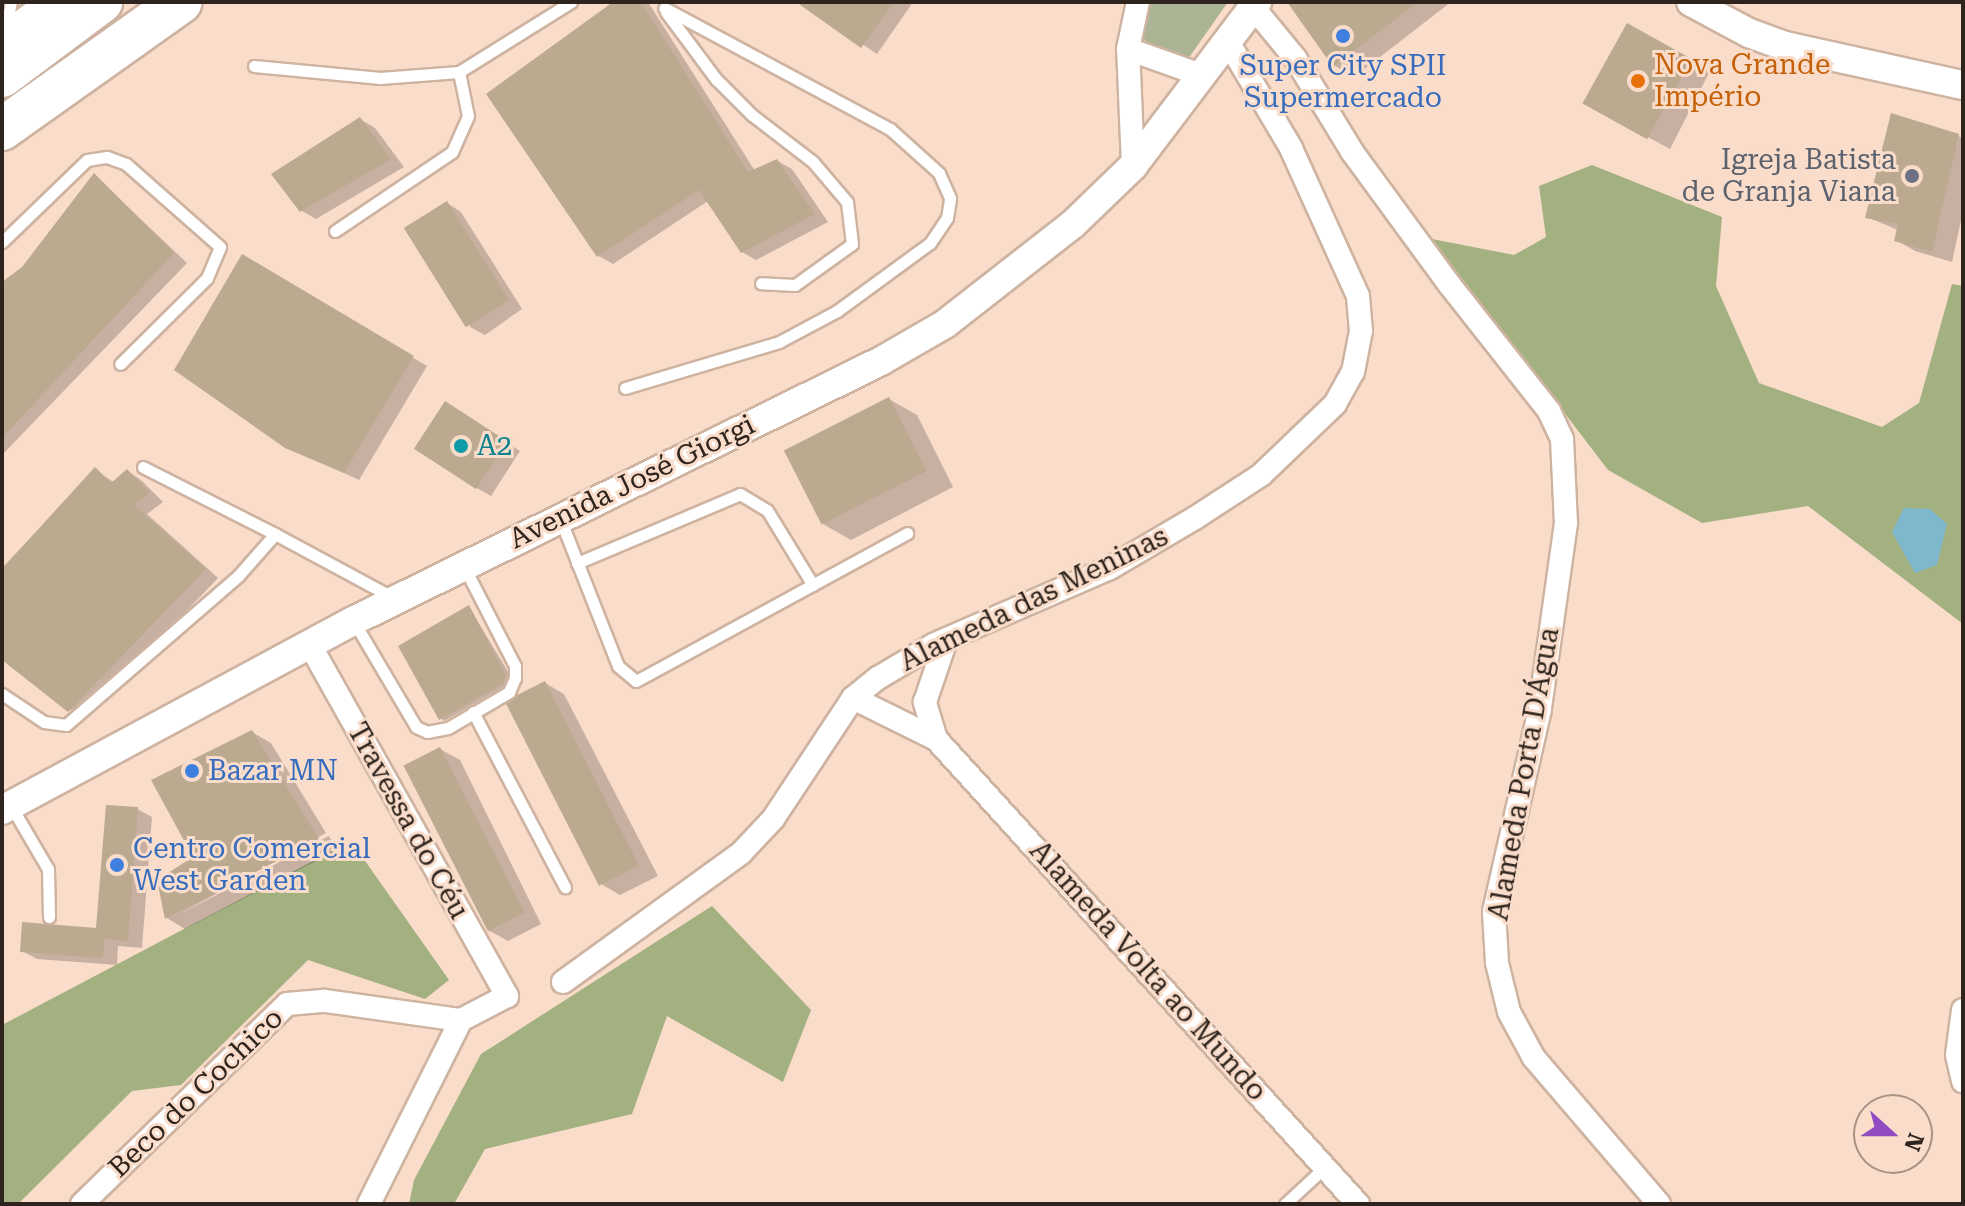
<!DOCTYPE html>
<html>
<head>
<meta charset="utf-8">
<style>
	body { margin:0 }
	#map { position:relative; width:1965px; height:1206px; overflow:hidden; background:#f9dcca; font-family:"Roboto Serif",serif }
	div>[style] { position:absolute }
	.green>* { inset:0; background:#abb595 }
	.forest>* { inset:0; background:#a3b080 }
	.water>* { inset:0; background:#7fb7cd }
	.shadow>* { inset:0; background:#0003 }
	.building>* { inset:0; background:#bba990; transform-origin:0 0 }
	.roads { filter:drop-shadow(2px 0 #ceb3a1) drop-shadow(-2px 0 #ceb3a1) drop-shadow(0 2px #ceb3a1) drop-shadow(0 -2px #ceb3a1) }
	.service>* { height:11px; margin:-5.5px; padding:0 5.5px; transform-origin:5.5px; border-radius:5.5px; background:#fff }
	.minor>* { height:22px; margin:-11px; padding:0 11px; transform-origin:11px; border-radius:11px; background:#fff }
	.tertiary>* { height:28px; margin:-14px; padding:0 14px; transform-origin:14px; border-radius:14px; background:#fff }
	.motorway>* { height:42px; margin:-21px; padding:0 21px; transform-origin:21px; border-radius:21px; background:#fff }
	.dots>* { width:22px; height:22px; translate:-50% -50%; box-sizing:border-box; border:4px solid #f9dcca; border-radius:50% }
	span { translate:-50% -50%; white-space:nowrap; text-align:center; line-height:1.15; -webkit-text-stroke:6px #f9dcca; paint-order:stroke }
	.food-label { font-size:28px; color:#c56008 }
	.left { translate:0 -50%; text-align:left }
	.shop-label { font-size:28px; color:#366cbe }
	.worship-label { font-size:28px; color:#5b616d }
	.right { translate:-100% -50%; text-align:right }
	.culture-label { font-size:28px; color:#0d838f }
	.street-label { font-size:28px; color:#2e241d }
	.frame { position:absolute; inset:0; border:4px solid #2e241d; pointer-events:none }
	.north { position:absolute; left:1853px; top:1094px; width:80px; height:80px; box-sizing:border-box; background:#f9dcca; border:2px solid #a89285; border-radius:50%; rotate:111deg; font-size:22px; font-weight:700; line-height:32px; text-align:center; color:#2e241d }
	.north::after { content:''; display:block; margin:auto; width:28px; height:36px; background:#904cc0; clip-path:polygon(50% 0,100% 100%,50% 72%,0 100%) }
</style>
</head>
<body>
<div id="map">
	<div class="green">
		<i style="clip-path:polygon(1151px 2px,1228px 2px,1188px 59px,1175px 63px,1142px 38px)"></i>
	</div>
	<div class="forest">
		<i style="clip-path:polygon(1592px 165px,1722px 217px,1716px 286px,1759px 383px,1882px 427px,1919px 403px,1952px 284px,1963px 286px,1963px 624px,1808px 506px,1702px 523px,1608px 470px,1432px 239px,1514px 255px,1546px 237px,1539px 186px)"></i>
		<i style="clip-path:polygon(351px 841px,449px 980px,425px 999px,308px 960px,181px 1085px,132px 1091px,18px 1204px,2px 1204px,2px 1025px)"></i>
		<i style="clip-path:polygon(712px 906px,811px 1010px,783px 1082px,667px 1016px,632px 1114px,485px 1149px,454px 1204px,409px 1204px,414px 1180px,481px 1054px)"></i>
	</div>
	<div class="water">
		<i style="clip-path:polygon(1904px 508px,1930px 509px,1947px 524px,1937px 565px,1915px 573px,1892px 532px)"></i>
	</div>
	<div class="shadow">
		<i style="clip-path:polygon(616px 2px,648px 2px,755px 171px,777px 161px,792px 169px,828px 222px,756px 260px,742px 252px,708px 201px,613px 264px,599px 256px)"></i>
		<i style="clip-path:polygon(819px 2px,913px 2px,877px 54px,813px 11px)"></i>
		<i style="clip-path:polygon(1295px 2px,1451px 2px,1354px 77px,1335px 66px)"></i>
		<i style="clip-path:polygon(1691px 60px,1710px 71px,1670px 149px,1605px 114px)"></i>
		<i style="clip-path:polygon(360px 119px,375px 128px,404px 167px,316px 219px,302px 211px)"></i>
		<i style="clip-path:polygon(1958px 136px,1963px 138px,1963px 211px,1952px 262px,1915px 251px,1896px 240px,1898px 230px,1867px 217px)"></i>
		<i style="clip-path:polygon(95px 176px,187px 263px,2px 455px,2px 284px,23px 269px)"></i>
		<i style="clip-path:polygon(447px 203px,461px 212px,522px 309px,485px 335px,470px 327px)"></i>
		<i style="clip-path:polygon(243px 257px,427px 366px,359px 480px,286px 446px)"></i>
		<i style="clip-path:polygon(889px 399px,917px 415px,953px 487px,851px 540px,823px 524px)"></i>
		<i style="clip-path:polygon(460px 412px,520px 451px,491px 496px,477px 488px)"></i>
		<i style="clip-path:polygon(95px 470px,115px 483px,127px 471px,141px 480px,163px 502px,147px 514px,218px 578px,83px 719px,2px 659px,2px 568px)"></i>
		<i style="clip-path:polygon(469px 607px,510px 675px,507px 685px,444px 721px,441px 718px)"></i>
		<i style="clip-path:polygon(545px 683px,564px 694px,658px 876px,620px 895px,601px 884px)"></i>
		<i style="clip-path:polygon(252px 732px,271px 743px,326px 833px,180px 914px,329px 836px,337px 850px,185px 929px,167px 918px)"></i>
		<i style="clip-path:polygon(440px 749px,460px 760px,541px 924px,508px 941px,488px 930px)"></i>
		<i style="clip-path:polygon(137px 809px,152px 817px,142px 948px,118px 946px,117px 965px,37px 959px,22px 951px,98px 930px)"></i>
	</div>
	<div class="building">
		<i style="clip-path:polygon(613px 2px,641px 2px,748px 172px,777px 159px,815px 214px,741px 253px,699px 190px,597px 257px,486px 94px)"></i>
		<i style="clip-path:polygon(796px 2px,894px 2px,861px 48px)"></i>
		<i style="clip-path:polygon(1287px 2px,1418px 2px,1333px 67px)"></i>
		<i style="left:1627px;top:23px;width:74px;height:92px;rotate:29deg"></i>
		<i style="clip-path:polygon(1891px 113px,1959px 134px,1932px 252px,1894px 241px,1898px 224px,1865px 218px)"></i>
		<i style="clip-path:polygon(360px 117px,391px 159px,300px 212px,271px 174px)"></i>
		<i style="clip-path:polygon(94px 173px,174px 253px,2px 438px,2px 282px,22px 267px)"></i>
		<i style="left:447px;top:201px;width:117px;height:51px;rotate:58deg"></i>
		<i style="clip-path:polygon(242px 254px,414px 356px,344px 473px,285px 448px,174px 370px)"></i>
		<i style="left:889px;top:397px;width:83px;height:118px;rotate:63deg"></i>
		<i style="left:445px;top:401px;width:74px;height:57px;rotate:33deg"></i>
		<i style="clip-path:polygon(95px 467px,111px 483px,127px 469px,150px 493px,134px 505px,206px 569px,68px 712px,2px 660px,2px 569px)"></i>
		<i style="clip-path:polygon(469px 605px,506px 676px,504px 683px,439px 720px,398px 646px)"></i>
		<i style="left:545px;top:681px;width:207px;height:45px;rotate:63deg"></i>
		<i style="clip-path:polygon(252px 730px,319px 839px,165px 919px,157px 880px,193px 857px,151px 780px)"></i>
		<i style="left:440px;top:747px;width:186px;height:41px;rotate:63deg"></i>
		<i style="clip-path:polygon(106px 805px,138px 807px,128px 941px,104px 939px,103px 958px,20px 952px,22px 922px,96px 928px)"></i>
	</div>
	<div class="roads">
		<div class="service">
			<i style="left:666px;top:12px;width:84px;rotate:53.3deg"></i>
			<i style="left:716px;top:79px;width:51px;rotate:45deg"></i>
			<i style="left:752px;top:115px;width:77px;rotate:37.6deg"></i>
			<i style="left:813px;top:162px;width:52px;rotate:49.6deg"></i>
			<i style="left:847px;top:202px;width:42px;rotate:83.2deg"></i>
			<i style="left:852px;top:244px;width:70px;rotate:144.3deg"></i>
			<i style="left:795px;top:285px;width:34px;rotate:-177deg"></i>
			<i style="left:6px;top:29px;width:27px;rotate:-80deg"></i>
			<i style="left:254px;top:66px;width:127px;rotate:5.4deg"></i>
			<i style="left:380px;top:78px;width:79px;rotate:-4.3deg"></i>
			<i style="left:335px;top:231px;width:141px;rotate:-34deg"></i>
			<i style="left:452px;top:152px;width:39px;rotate:-66deg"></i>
			<i style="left:468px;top:116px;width:45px;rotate:-101.6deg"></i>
			<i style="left:459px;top:72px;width:132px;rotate:-32deg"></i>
			<i style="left:2px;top:242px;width:118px;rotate:-44deg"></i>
			<i style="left:87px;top:160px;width:20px;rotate:-9deg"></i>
			<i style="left:107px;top:157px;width:20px;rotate:20deg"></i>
			<i style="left:126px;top:164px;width:125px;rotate:41.4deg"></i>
			<i style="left:220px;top:247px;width:34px;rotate:113deg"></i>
			<i style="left:207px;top:278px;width:122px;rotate:135.3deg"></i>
			<i style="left:625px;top:388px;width:161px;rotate:-16.6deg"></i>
			<i style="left:779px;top:342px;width:66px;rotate:-28.1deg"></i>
			<i style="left:837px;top:311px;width:115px;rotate:-36.2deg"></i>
			<i style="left:930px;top:243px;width:30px;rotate:-56deg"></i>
			<i style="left:947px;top:218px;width:20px;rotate:-81deg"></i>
			<i style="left:950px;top:198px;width:27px;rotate:-114deg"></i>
			<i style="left:939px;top:173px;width:66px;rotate:-138.1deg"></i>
			<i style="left:890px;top:129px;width:256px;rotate:-151.8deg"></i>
			<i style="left:561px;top:521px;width:156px;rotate:68.5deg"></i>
			<i style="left:618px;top:666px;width:23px;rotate:40deg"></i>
			<i style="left:636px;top:681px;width:309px;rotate:-28.6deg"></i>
			<i style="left:275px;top:534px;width:135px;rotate:28.3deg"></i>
			<i style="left:577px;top:563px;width:177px;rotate:-22.9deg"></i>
			<i style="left:740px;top:494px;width:31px;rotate:31deg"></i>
			<i style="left:767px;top:510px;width:88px;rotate:58.5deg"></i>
			<i style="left:354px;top:622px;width:122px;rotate:59.4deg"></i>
			<i style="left:416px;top:727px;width:12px;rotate:24deg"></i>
			<i style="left:427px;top:732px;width:21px;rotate:-11deg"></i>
			<i style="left:448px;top:728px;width:71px;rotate:-30.5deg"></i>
			<i style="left:509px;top:692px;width:15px;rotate:-67deg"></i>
			<i style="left:515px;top:678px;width:12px;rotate:-90deg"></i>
			<i style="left:515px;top:666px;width:114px;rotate:-117.2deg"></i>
			<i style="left:2px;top:694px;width:50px;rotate:33.7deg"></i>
			<i style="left:44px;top:722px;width:22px;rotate:8deg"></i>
			<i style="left:66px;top:725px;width:228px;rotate:-40.9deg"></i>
			<i style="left:238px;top:576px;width:56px;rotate:-48.6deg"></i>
			<i style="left:275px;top:534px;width:148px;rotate:-153.1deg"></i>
			<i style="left:473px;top:712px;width:198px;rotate:62.3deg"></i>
			<i style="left:11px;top:806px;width:73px;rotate:59.6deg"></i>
			<i style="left:48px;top:869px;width:48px;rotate:88.8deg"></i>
			<i style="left:1285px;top:1204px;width:54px;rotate:-42.8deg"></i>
		</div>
		<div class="minor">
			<i style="left:1253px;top:7px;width:66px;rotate:50.5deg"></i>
			<i style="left:1295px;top:58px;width:111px;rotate:58.6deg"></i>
			<i style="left:1353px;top:153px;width:162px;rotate:53.8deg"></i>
			<i style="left:1449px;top:284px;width:162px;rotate:51.8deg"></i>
			<i style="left:1549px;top:411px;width:31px;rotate:65deg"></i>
			<i style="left:1562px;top:439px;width:84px;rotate:87.3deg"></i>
			<i style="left:1566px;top:523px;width:188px;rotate:98deg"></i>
			<i style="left:1540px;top:709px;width:208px;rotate:102.8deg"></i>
			<i style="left:1494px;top:912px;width:51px;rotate:86.6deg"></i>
			<i style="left:1497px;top:963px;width:50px;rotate:76.2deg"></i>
			<i style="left:1509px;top:1012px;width:52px;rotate:61.5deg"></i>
			<i style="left:1534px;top:1058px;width:192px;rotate:49.4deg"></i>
			<i style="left:1128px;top:49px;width:77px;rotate:19.6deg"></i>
			<i style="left:1133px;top:166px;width:117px;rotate:-92.4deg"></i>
			<i style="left:1128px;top:49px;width:48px;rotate:-78deg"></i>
			<i style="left:310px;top:645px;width:403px;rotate:60.7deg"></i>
			<i style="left:507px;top:996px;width:52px;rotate:152.4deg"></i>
			<i style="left:461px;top:1020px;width:206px;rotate:116.6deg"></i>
			<i style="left:853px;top:698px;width:93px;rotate:26.3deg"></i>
			<i style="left:936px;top:739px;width:628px;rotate:47.78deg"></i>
			<i style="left:936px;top:739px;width:39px;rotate:-107deg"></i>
			<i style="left:925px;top:702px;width:65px;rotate:-71.3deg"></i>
			<i style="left:563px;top:982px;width:220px;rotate:-35.9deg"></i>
			<i style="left:741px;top:853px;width:47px;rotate:-46.7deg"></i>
			<i style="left:773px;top:819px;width:145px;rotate:-56.5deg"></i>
			<i style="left:853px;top:698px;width:32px;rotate:-39deg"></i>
			<i style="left:878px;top:678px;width:66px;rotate:-30.8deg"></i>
			<i style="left:935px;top:644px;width:191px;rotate:-23.5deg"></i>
			<i style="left:1110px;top:568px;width:99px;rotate:-30.5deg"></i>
			<i style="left:1195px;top:518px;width:79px;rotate:-33.1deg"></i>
			<i style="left:1261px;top:475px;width:103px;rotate:-43.8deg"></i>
			<i style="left:1335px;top:404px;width:37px;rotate:-61deg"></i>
			<i style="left:1353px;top:372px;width:42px;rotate:-79deg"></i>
			<i style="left:1361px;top:331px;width:35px;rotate:-95deg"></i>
			<i style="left:1358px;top:296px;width:162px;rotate:-114.4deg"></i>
			<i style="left:1291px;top:148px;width:126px;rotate:-120.7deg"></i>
			<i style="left:1963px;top:1010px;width:45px;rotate:97.6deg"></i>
			<i style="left:1957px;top:1055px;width:27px;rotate:77deg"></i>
			<i style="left:82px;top:1204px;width:286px;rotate:-44.3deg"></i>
			<i style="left:287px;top:1004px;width:38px;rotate:-5deg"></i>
			<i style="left:325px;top:1001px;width:137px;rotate:8deg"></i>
		</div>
		<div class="tertiary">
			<i style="left:1691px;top:2px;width:66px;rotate:28.1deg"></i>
			<i style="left:1749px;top:33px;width:38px;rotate:20deg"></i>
			<i style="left:1785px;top:46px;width:182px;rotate:12.4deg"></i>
			<i style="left:2px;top:39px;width:62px;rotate:-36.5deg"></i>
			<i style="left:2px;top:810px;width:399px;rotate:-28.3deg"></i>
			<i style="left:353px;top:621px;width:589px;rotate:-26.22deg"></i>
			<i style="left:881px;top:361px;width:74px;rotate:-30deg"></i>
			<i style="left:945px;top:324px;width:162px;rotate:-38deg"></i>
			<i style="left:1073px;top:224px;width:83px;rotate:-44deg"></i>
			<i style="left:1133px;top:166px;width:206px;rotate:-52.9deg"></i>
		</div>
		<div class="motorway">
			<i style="left:2px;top:76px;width:124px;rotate:-36.8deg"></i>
			<i style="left:2px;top:129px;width:219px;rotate:-35.4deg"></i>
		</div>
	</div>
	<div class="dots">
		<i style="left:1343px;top:36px;background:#3f7fe0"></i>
		<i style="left:1638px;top:81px;background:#e8710a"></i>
		<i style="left:1912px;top:176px;background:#6b7280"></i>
		<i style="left:461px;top:446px;background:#0f9aa8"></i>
		<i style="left:192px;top:771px;background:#3f7fe0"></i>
		<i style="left:117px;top:865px;background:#3f7fe0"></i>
	</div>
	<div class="food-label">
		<span class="left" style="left:1654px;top:81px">Nova Grande<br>Império</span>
	</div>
	<div class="shop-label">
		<span style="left:1343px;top:82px">Super City SPII<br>Supermercado</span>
		<span class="left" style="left:208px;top:771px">Bazar MN</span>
		<span class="left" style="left:133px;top:865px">Centro Comercial<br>West Garden</span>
	</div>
	<div class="worship-label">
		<span class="right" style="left:1896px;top:176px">Igreja Batista<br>de Granja Viana</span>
	</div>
	<div class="culture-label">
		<span class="left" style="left:477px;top:446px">A2</span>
	</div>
	<div class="street-label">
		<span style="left:632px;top:482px;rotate:-26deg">Avenida José Giorgi</span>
		<span style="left:1034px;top:599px;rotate:-26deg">Alameda das Meninas</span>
		<span style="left:1524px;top:774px;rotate:-80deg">Alameda Porta D'Água</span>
		<span style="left:408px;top:821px;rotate:61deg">Travessa do Céu</span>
		<span style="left:1148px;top:971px;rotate:48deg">Alameda Volta ao Mundo</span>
		<span style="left:196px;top:1093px;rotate:-44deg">Beco do Cochico</span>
	</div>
	<div class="frame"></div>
	<div class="north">N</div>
</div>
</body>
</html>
